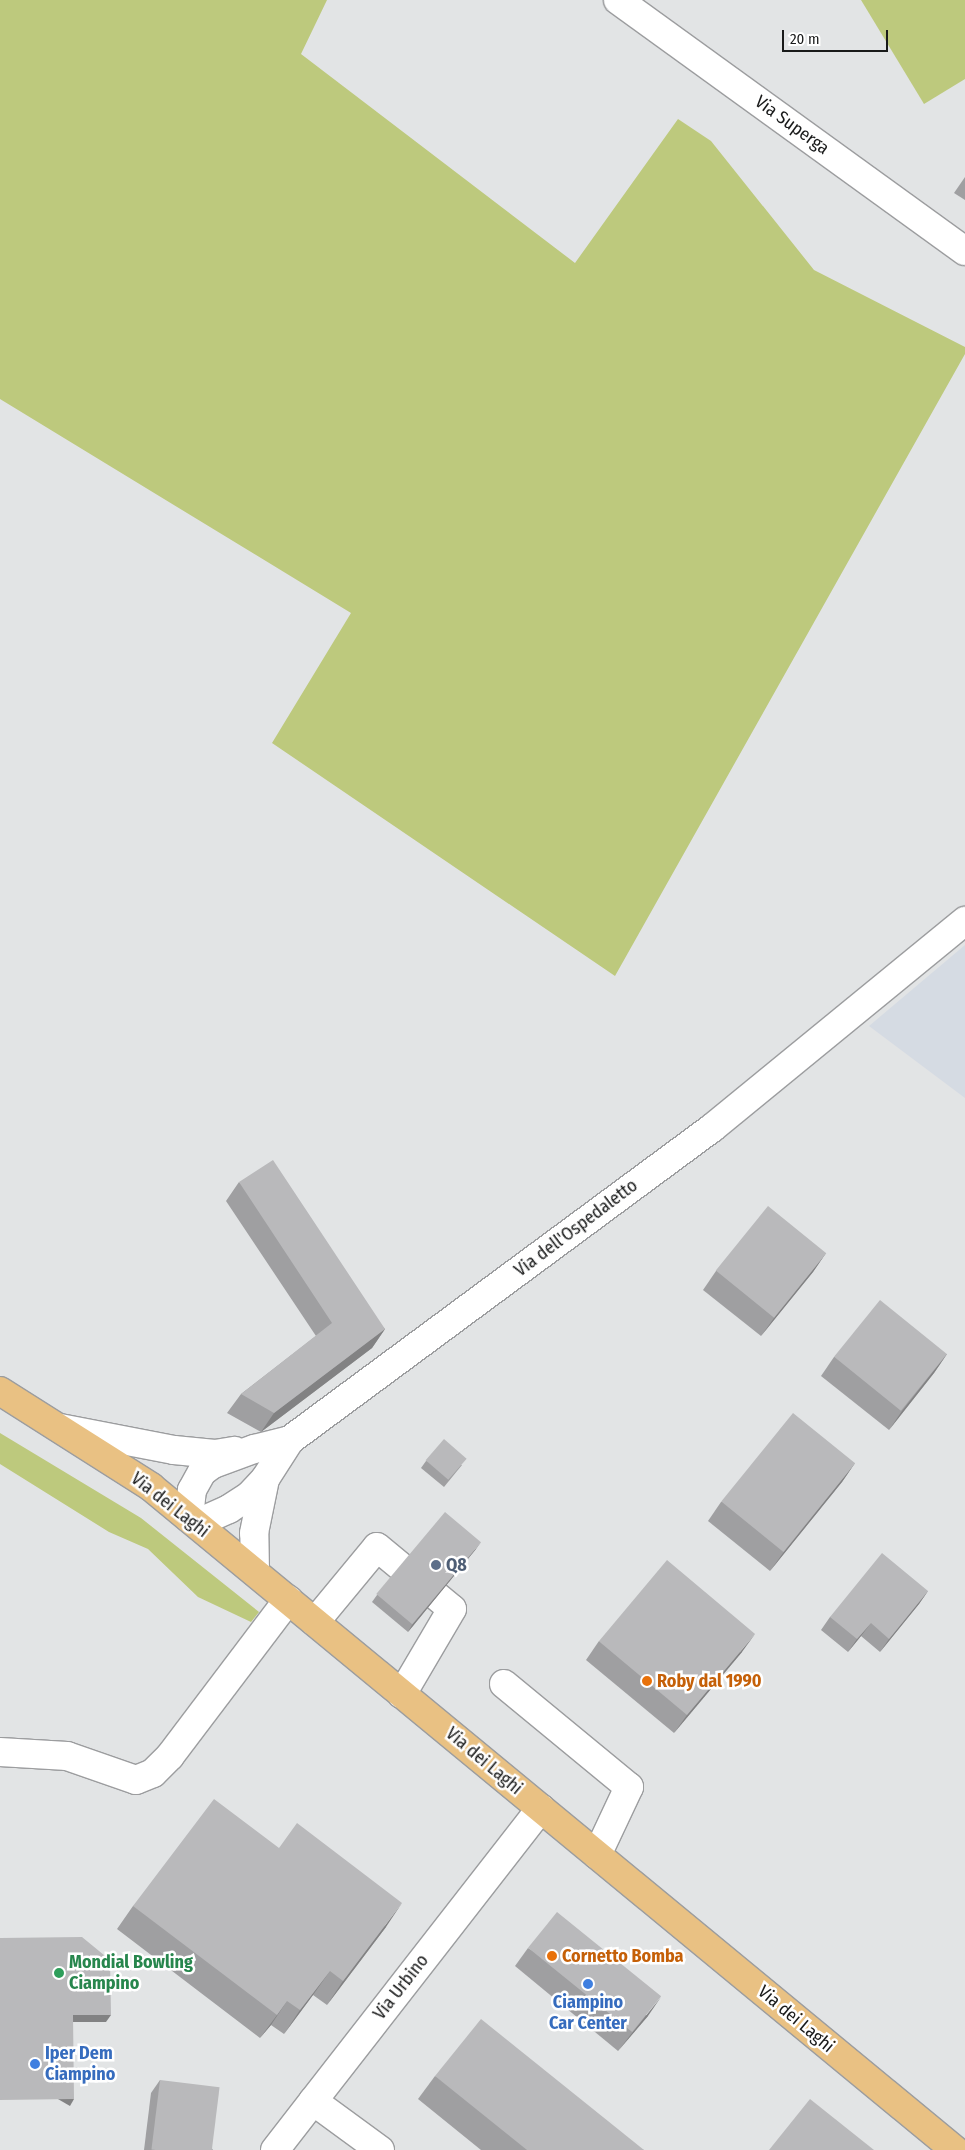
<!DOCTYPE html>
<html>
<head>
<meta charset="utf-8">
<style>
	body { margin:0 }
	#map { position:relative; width:965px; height:2150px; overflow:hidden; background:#e2e4e5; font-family:"Fira Sans Condensed",sans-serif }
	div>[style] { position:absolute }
	.built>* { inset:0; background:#d5dbe3 }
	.green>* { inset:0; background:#bdc97d }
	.roads { filter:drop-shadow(1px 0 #9c9d9f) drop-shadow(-1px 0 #9c9d9f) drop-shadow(0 1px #9c9d9f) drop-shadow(0 -1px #9c9d9f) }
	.minor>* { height:28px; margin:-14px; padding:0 14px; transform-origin:14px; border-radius:14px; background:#fff }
	.major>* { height:28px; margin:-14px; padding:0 14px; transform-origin:14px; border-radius:14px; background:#e9c183 }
	.wall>* { inset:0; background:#9f9fa1 }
	.shaded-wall>* { inset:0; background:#828283; transform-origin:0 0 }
	.building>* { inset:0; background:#b9b9bb; transform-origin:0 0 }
	.dots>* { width:14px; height:14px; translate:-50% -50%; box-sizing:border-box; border:2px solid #fff; border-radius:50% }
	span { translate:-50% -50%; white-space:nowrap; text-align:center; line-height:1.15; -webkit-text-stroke:5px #fff; paint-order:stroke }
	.street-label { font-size:18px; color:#191a1a }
	.service-label { font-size:18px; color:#4e5e75; font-weight:700 }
	.left { translate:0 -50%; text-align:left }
	.food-label { font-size:18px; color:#c56008; font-weight:700 }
	.leisure-label { font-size:18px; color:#27864d; font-weight:700 }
	.shop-label { font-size:18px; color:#366cbe; font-weight:700 }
	.scale { position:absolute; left:782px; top:30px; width:106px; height:22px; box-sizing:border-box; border:2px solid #191a1a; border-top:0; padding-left:6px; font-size:15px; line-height:18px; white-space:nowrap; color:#191a1a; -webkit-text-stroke:4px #fff; paint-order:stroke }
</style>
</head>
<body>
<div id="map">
	<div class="built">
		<i style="clip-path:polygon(965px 945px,965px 1098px,869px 1026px)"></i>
	</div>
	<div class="green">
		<i style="clip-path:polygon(0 0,327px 0,301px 54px,575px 263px,678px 119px,711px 141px,814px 270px,965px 347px,965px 354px,615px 976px,272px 743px,351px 613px,0 399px)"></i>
		<i style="clip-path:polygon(861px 0,965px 0,965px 79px,924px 104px)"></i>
		<i style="clip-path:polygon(0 1433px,141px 1518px,259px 1612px,251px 1622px,198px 1597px,148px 1549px,109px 1532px,0 1464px)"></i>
	</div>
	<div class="roads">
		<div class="minor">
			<i style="left:618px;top:0;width:428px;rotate:35.9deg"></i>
			<i style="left:60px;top:1428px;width:116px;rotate:10.9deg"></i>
			<i style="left:174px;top:1450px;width:41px;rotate:5.6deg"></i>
			<i style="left:215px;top:1454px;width:20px;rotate:-9deg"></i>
			<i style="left:265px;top:1479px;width:23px;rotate:133deg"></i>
			<i style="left:249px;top:1496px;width:24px;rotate:147deg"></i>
			<i style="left:229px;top:1509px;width:27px;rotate:156deg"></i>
			<i style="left:204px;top:1520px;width:15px;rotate:-172deg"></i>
			<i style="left:189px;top:1518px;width:28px;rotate:-84deg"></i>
			<i style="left:192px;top:1490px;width:21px;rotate:-61deg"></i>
			<i style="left:202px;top:1472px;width:14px;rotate:-36deg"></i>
			<i style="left:213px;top:1464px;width:44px;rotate:-20.1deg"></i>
			<i style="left:254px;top:1449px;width:37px;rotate:-14deg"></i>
			<i style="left:255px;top:1572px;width:39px;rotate:-91deg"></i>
			<i style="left:254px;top:1533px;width:55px;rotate:-78.5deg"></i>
			<i style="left:265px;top:1479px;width:46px;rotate:-57.3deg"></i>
			<i style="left:290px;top:1440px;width:525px;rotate:-36.48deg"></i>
			<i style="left:712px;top:1128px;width:327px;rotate:-39.3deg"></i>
			<i style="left:315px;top:1622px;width:97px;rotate:-50.4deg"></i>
			<i style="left:377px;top:1547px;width:97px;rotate:39.6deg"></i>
			<i style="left:452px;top:1609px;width:99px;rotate:120.5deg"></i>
			<i style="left:504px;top:1684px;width:162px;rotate:39.5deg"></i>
			<i style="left:629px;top:1787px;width:75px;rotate:115.2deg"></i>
			<i style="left:0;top:1752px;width:67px;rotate:3.4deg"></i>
			<i style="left:67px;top:1756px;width:73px;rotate:19.2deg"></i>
			<i style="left:136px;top:1780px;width:18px;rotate:-22deg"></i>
			<i style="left:153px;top:1773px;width:24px;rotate:-45deg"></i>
			<i style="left:170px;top:1756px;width:196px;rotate:-52.9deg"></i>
			<i style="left:275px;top:2150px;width:62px;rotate:-52.2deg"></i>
			<i style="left:380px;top:2150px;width:83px;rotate:-143.8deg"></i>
			<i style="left:313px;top:2101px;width:371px;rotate:-52.1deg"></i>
		</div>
		<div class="major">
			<i style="left:0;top:1391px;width:179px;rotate:32.4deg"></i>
			<i style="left:151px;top:1487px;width:1042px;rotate:39.51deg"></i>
		</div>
	</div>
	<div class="wall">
		<i style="clip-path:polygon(965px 177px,965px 200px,954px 193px)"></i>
		<i style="clip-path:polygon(239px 1182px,385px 1329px,372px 1348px,261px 1432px,227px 1413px,241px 1394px,316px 1336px,226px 1201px)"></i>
		<i style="clip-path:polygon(826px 1253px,813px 1272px,761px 1336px,703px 1290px,716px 1271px)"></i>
		<i style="clip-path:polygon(947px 1354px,934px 1373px,889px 1430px,821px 1376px,834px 1357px)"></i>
		<i style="clip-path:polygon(426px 1461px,462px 1465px,444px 1487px,421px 1468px)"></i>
		<i style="clip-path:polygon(855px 1463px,842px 1482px,770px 1571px,708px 1521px,721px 1502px)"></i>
		<i style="clip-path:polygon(476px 1549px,408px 1632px,372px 1602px,377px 1595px)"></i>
		<i style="clip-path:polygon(928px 1591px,919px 1604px,880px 1652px,861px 1636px,848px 1652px,821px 1630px,830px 1617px)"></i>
		<i style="clip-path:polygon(599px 1641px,742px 1652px,674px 1733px,586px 1660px)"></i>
		<i style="clip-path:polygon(279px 1848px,386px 1927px,327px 2005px,313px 1995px,284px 2034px,271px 2025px,260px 2038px,117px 1929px,133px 1906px)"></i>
		<i style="clip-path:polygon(528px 1948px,648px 2016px,618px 2051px,515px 1966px)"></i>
		<i style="clip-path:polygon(435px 2076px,644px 2150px,481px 2150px,418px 2099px)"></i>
		<i style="clip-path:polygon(160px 2080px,213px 2150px,144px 2150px,151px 2093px)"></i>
	</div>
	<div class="shaded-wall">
		<i style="clip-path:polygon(826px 1253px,813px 1272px,761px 1336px,774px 1318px)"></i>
		<i style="clip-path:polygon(385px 1329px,372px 1348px,261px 1432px,274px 1413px)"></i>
		<i style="clip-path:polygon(947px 1354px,934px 1373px,889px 1430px,902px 1411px)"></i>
		<i style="clip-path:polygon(855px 1463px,842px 1482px,770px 1571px,783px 1553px)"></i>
		<i style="clip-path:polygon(481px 1542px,476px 1549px,408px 1632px,412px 1625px)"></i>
		<i style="clip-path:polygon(928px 1591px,919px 1604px,880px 1652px,889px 1639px)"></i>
		<i style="clip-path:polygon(871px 1623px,861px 1636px,848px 1652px,857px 1639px)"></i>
		<i style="clip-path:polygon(755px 1634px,742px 1652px,674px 1733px,687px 1715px)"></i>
		<i style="clip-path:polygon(402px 1903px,386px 1927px,327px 2005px,343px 1981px)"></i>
		<i style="clip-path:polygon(330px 1971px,313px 1995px,284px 2034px,300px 2010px)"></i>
		<i style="clip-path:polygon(661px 1997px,648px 2016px,618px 2051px,632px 2033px)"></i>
		<i style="clip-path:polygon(287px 2001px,271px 2025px,260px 2038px,277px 2015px)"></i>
		<i style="clip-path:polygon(73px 2015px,111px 2015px,106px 2022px,68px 2022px)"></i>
		<i style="left:74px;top:2099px;width:8px;height:74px;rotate:120deg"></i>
	</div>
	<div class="building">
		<i style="clip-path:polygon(273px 1160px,385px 1329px,274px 1413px,241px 1394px,332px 1323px,239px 1182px)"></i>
		<i style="left:768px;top:1206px;width:75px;height:83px;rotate:39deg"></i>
		<i style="left:880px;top:1300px;width:86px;height:73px;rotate:39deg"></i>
		<i style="left:793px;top:1413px;width:80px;height:114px;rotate:39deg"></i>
		<i style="left:444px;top:1439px;width:30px;height:28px;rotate:41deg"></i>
		<i style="left:445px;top:1512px;width:47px;height:107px;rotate:40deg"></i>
		<i style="clip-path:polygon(882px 1553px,928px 1591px,889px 1639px,871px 1623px,857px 1639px,830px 1617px)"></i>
		<i style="left:667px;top:1560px;width:115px;height:106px;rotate:40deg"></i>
		<i style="clip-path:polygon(214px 1799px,279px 1848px,297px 1823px,402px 1903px,343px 1981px,330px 1971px,300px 2010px,287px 2001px,277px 2015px,133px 1906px)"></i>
		<i style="left:557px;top:1912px;width:134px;height:46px;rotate:39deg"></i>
		<i style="clip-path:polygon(82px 1937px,110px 1960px,111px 2015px,73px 2015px,74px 2099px,0 2100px,0 1938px)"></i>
		<i style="clip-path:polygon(481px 2019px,644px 2150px,527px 2150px,435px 2076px)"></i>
		<i style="left:160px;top:2080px;width:60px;height:70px;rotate:7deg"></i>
		<i style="clip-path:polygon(810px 2099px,874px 2150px,769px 2150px)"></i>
	</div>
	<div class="dots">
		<i style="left:436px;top:1565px;background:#5c6f8a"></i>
		<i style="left:647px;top:1681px;background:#e8710a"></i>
		<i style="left:552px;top:1956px;background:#e8710a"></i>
		<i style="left:59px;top:1973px;background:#2e9e5b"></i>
		<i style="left:588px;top:1984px;background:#3f7fe0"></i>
		<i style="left:35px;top:2064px;background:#3f7fe0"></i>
	</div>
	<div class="street-label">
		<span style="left:792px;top:125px;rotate:36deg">Via Superga</span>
		<span style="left:576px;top:1228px;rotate:-37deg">Via dell'Ospedaletto</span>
		<span style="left:170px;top:1505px;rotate:38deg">Via dei Laghi</span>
		<span style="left:484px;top:1761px;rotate:40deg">Via dei Laghi</span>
		<span style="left:401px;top:1987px;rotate:-52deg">Via Urbino</span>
		<span style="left:796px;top:2019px;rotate:40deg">Via dei Laghi</span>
	</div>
	<div class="service-label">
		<span class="left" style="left:446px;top:1565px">Q8</span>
	</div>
	<div class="food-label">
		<span class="left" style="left:657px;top:1681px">Roby dal 1990</span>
		<span class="left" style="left:562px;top:1956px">Cornetto Bomba</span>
	</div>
	<div class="leisure-label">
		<span class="left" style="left:69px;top:1973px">Mondial Bowling<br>Ciampino</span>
	</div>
	<div class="shop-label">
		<span style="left:588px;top:2013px">Ciampino<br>Car Center</span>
		<span class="left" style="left:45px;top:2064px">Iper Dem<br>Ciampino</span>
	</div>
	<div class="scale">20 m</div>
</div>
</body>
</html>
